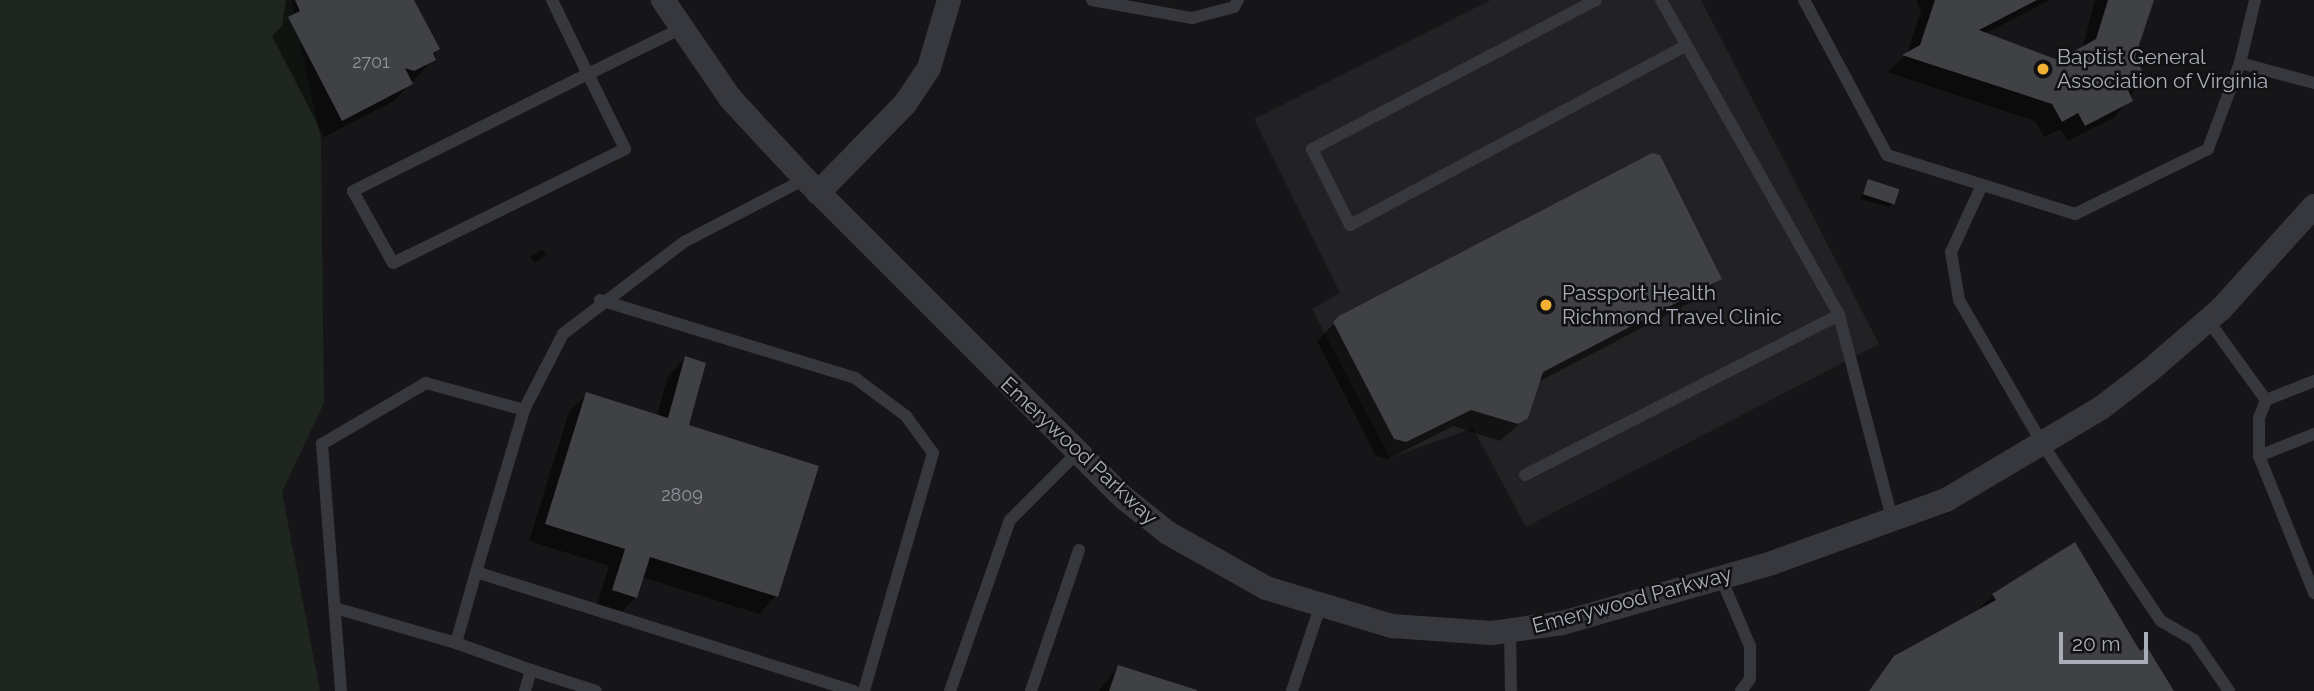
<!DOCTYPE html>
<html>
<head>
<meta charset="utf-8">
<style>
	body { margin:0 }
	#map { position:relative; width:2314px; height:691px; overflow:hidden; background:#161618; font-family:Raleway,sans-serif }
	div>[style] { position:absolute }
	.built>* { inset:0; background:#222225 }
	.green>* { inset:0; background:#1e261f }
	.shadow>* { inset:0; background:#0007; transform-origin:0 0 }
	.building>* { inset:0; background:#404145; transform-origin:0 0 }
	.lane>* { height:12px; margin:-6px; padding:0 6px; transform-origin:6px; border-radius:6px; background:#37383d }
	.street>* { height:24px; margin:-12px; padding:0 12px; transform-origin:12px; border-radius:12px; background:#37383d }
	.dots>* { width:19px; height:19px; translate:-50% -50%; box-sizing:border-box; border:4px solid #111113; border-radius:50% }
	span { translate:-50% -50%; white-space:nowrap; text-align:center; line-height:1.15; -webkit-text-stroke:5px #111113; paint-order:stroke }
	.number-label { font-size:18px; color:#8e929b }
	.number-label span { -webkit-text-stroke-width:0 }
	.poi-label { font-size:21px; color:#a8adb8 }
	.left { translate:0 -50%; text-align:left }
	.street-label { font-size:21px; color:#a8adb8 }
	.scale { position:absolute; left:2059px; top:632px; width:89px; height:32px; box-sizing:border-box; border:4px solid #a8adb8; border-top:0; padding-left:9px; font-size:21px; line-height:24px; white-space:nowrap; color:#a8adb8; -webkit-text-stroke:5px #111113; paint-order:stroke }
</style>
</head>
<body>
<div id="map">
	<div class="built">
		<i style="clip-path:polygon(1491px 0,1701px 0,1879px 344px,1526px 527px,1473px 428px,1390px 458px,1312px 309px,1340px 293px,1254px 119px)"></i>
	</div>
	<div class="green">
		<i style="clip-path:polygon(0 0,291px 0,321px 140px,324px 403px,282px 492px,320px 691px,0 691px)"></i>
	</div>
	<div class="shadow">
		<i style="clip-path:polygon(286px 0,412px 0,437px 49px,434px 59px,394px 101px,324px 137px,272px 36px,282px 26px)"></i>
		<i style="clip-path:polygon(1916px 0,2050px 0,1979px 37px,2058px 61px,2082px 49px,2095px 0,2152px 0,2133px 57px,2144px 78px,2114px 118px,2067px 141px,2061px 129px,2044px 137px,2035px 121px,1887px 72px,1907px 54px,1921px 11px)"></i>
		<i style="clip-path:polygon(1869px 181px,1893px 203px,1889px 207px,1860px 199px)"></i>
		<i style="left:542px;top:249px;width:7px;height:14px;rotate:56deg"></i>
		<i style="clip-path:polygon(1720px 279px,1703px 296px,1538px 382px,1527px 417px,1500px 441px,1453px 426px,1388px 459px,1376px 456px,1317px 341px,1340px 317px)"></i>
		<i style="clip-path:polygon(685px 358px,687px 426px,776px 596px,759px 614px,642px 577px,636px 597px,619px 615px,596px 608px,609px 566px,529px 541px,569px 412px,587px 394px,657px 416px,668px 376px)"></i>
		<i style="clip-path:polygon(1993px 595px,2139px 653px,2173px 691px,1869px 691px,1895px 657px,1975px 613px)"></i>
		<i style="clip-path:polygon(1118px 667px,1193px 691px,1099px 691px)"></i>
	</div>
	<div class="building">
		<i style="clip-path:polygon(295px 0,414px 0,440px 49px,433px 53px,436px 60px,414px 71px,405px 68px,413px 84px,342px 121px,288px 17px,300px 11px)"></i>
		<i style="clip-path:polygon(1935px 0,2037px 0,1979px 30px,2058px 60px,2096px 39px,2108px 0,2154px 0,2135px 57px,2146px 78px,2127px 88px,2133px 101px,2085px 126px,2078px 113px,2062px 122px,2052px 104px,1902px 55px,1920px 45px)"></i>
		<i style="clip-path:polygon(1652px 153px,1660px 155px,1722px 279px,1543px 372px,1528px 418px,1518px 424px,1471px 410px,1406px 442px,1394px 439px,1333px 322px,1339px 316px)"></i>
		<i style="left:1868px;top:179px;width:33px;height:16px;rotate:18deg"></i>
		<i style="clip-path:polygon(685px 356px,706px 363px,689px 425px,819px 466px,778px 597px,650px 557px,637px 598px,612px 590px,625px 549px,545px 524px,586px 392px,668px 418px)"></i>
		<i style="clip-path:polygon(2075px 542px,2140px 651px,2147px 647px,2174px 691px,1869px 691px,1894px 656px,1996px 600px,1992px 594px)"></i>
		<i style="clip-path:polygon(1118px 665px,1197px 690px,1197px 691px,1109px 691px)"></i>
	</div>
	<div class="lane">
		<i style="left:552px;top:0;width:82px;rotate:64.1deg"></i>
		<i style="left:588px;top:74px;width:105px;rotate:-26.1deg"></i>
		<i style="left:1092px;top:0;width:102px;rotate:10.2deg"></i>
		<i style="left:1192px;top:18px;width:43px;rotate:-14.7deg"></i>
		<i style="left:1234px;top:7px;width:8px;rotate:-60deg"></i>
		<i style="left:1596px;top:0;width:321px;rotate:152.3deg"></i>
		<i style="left:1312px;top:149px;width:85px;rotate:63.4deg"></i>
		<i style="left:1350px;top:225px;width:378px;rotate:-28.1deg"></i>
		<i style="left:1661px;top:0;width:362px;rotate:60.5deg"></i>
		<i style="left:1839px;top:315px;width:214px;rotate:75.4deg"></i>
		<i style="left:1804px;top:0;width:176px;rotate:61.8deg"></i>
		<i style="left:1887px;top:155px;width:197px;rotate:17.4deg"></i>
		<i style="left:2075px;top:214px;width:148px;rotate:-26deg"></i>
		<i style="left:2208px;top:149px;width:92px;rotate:-69.6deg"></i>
		<i style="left:2240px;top:63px;width:65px;rotate:-76.6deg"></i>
		<i style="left:2240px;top:63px;width:77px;rotate:15.1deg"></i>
		<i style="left:588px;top:74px;width:84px;rotate:63.7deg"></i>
		<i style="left:625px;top:149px;width:258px;rotate:153.8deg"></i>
		<i style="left:393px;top:263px;width:82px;rotate:-119.1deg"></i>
		<i style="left:353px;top:191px;width:263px;rotate:-26.5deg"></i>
		<i style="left:805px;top:179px;width:136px;rotate:152.5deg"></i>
		<i style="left:684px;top:242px;width:152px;rotate:142.8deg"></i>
		<i style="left:563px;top:334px;width:85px;rotate:117.2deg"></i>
		<i style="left:524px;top:410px;width:169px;rotate:106.5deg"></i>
		<i style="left:476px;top:572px;width:396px;rotate:17.5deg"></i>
		<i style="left:1982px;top:185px;width:74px;rotate:114.8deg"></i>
		<i style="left:1951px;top:252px;width:49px;rotate:80.5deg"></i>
		<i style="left:1959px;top:300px;width:168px;rotate:59.9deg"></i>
		<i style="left:2043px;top:445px;width:212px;rotate:56.2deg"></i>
		<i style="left:2161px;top:621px;width:38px;rotate:30deg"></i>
		<i style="left:2194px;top:640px;width:62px;rotate:55.5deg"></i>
		<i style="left:600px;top:300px;width:267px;rotate:17deg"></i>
		<i style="left:855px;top:378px;width:64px;rotate:36.7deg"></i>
		<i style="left:906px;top:416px;width:46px;rotate:53.9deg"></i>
		<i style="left:933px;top:453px;width:248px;rotate:106.2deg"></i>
		<i style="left:2208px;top:320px;width:99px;rotate:54.1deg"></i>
		<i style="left:2266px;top:400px;width:19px;rotate:111deg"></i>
		<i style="left:2259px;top:418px;width:38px;rotate:90deg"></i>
		<i style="left:2259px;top:456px;width:148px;rotate:68.1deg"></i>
		<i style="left:2266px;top:400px;width:52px;rotate:-21.6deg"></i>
		<i style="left:2259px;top:456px;width:59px;rotate:-21.8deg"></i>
		<i style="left:1525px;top:475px;width:352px;rotate:-27deg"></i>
		<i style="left:476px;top:572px;width:74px;rotate:105.7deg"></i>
		<i style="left:456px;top:643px;width:80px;rotate:19.8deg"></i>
		<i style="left:1721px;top:578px;width:74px;rotate:66.9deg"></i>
		<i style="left:1750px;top:646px;width:33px;rotate:90deg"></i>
		<i style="left:1750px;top:679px;width:15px;rotate:127deg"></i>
		<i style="left:335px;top:608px;width:126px;rotate:16.1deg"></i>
		<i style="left:1510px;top:630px;width:61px;rotate:89.1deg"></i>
		<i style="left:341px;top:691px;width:248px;rotate:-94.4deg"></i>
		<i style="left:322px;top:444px;width:121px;rotate:-30.4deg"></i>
		<i style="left:426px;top:383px;width:102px;rotate:15.4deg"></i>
		<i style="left:525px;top:691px;width:22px;rotate:-74deg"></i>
		<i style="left:531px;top:670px;width:68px;rotate:17.9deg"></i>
		<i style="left:950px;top:691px;width:181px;rotate:-70.7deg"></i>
		<i style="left:1010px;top:520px;width:95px;rotate:-45deg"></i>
		<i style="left:1031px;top:691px;width:149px;rotate:-71.2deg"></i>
		<i style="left:1292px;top:691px;width:89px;rotate:-71.6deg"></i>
	</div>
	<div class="street">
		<i style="left:663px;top:0;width:119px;rotate:55.6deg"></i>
		<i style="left:730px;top:98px;width:110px;rotate:47.2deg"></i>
		<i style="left:805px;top:179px;width:451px;rotate:45deg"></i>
		<i style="left:1124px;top:498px;width:56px;rotate:38.5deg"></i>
		<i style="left:1168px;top:533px;width:112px;rotate:29.3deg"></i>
		<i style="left:1266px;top:588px;width:132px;rotate:16.8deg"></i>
		<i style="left:1392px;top:626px;width:100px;rotate:4deg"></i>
		<i style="left:1492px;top:633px;width:71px;rotate:-8.1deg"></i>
		<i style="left:1562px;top:623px;width:218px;rotate:-15.9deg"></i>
		<i style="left:1772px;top:563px;width:185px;rotate:-19.9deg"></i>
		<i style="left:1946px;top:500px;width:180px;rotate:-30.7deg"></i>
		<i style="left:2101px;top:408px;width:59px;rotate:-37.5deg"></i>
		<i style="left:2148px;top:372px;width:96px;rotate:-40.8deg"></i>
		<i style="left:2221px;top:309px;width:139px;rotate:-47.9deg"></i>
		<i style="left:818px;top:193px;width:124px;rotate:-45.7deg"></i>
		<i style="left:905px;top:104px;width:43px;rotate:-56.3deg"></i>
		<i style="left:929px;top:68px;width:71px;rotate:-73.6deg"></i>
	</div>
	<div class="dots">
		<i style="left:2043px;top:69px;background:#f2b134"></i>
		<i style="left:1546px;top:305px;background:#f2b134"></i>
	</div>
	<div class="number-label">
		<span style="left:371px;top:62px">2701</span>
		<span style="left:682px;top:495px">2809</span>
	</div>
	<div class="poi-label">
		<span class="left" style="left:2057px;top:69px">Baptist General<br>Association of Virginia</span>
		<span class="left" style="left:1562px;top:305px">Passport Health<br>Richmond Travel Clinic</span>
	</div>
	<div class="street-label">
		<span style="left:1079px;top:451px;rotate:43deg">Emerywood Parkway</span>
		<span style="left:1632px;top:600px;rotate:-15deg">Emerywood Parkway</span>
	</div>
	<div class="scale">20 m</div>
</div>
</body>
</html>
